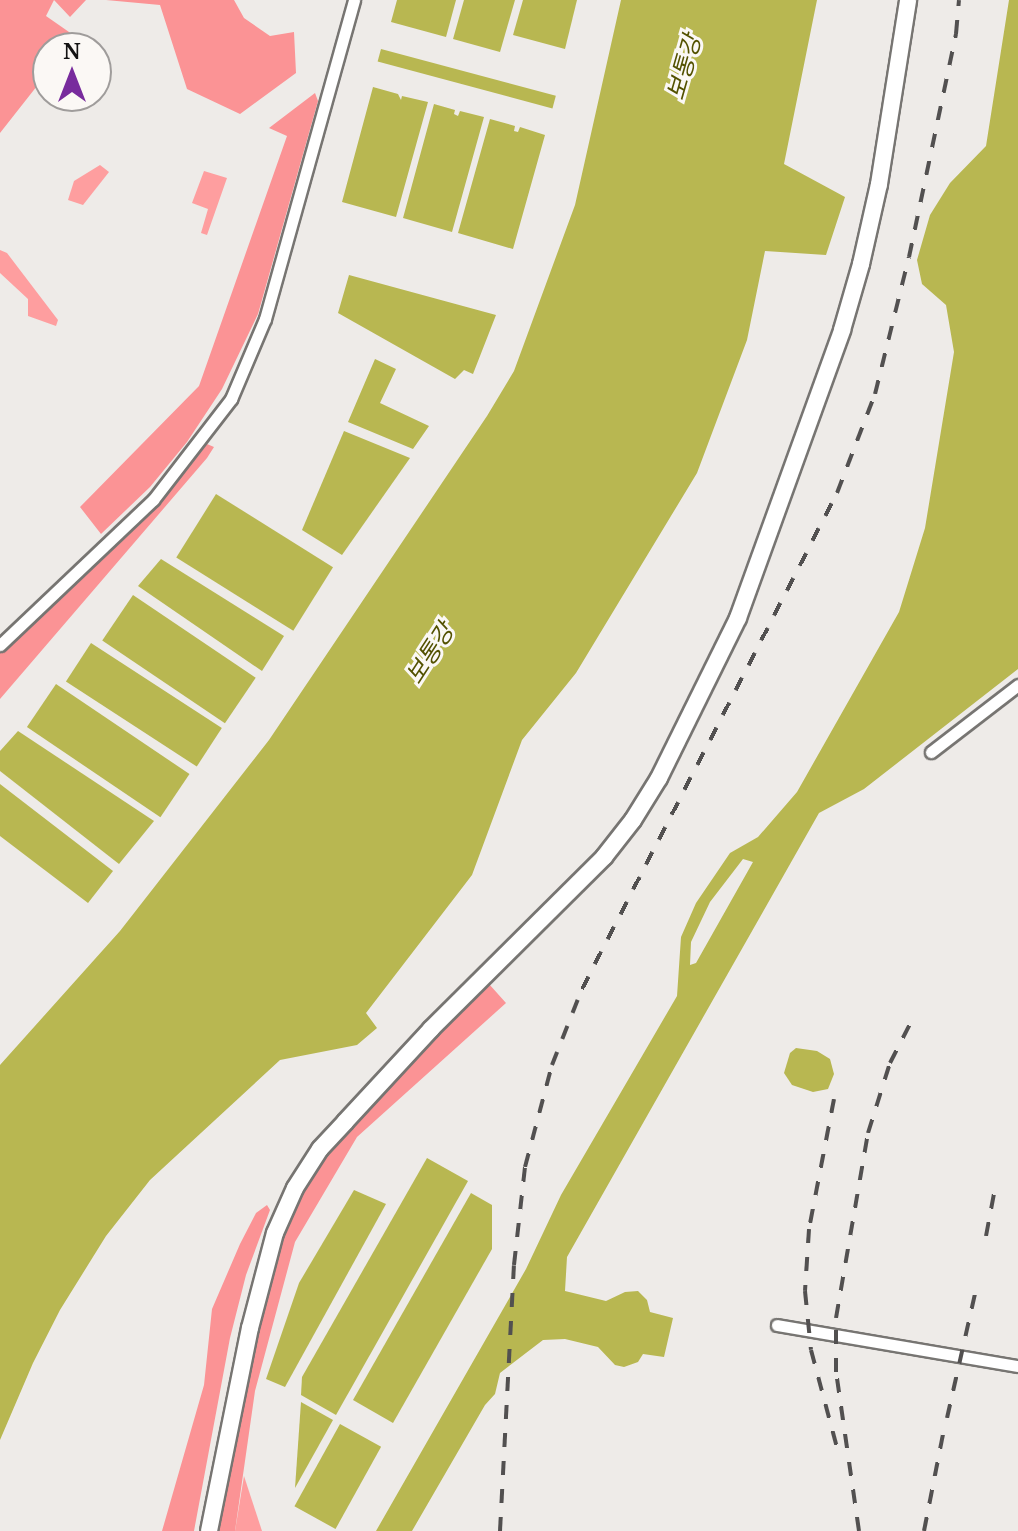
<!DOCTYPE html>
<html>
<head>
<meta charset="utf-8">
<style>
	body { margin:0 }
	#map { position:relative; width:1018px; height:1531px; overflow:hidden; background:#eeebe8; font-family:"Noto Serif","Noto Sans KR",serif }
	div>[style] { position:absolute }
	.green>* { inset:0; background:#fe9e9f }
	.forest>* { inset:0; background:#fb9395 }
	.water>* { inset:0; background:#b8b751; transform-origin:0 0 }
	.roads { filter:drop-shadow(2px 0 #777572) drop-shadow(-2px 0 #777572) drop-shadow(0 2px #777572) drop-shadow(0 -2px #777572) }
	.minor>* { height:11px; margin:-5.5px; padding:0 5.5px; transform-origin:5.5px; border-radius:5.5px; background:#fff }
	.secondary>* { height:16px; margin:-8px; padding:0 8px; transform-origin:8px; border-radius:8px; background:#fff }
	.rail>* { height:4px; margin-top:-2px; transform-origin:0; background:repeating-linear-gradient(90deg,#525050 0 14px,transparent 0 28px) }
	span { translate:-50% -50%; white-space:nowrap; text-align:center; line-height:1.15; -webkit-text-stroke:6px #fbf8f5; paint-order:stroke }
	.water-label { font-size:24px; color:#535100; font-style:italic }
	.north { position:absolute; left:32px; top:32px; width:80px; height:80px; box-sizing:border-box; background:#fbf8f5; border:2px solid #9f9c9b; border-radius:50%; rotate:0deg; font-size:22px; font-weight:700; line-height:32px; text-align:center; color:#141313 }
	.north::after { content:''; display:block; margin:auto; width:28px; height:36px; background:#782b9d; clip-path:polygon(50% 0,100% 100%,50% 72%,0 100%) }
</style>
</head>
<body>
<div id="map">
	<div class="green">
		<i style="clip-path:polygon(100px 165px,109px 172px,83px 205px,68px 200px,74px 181px)"></i>
		<i style="clip-path:polygon(204px 171px,227px 178px,207px 235px,201px 233px,208px 209px,192px 203px)"></i>
		<i style="clip-path:polygon(0 250px,7px 253px,58px 320px,56px 326px,28px 316px,28px 299px,0 273px)"></i>
		<i style="clip-path:polygon(244px 1476px,262px 1531px,235px 1531px)"></i>
	</div>
	<div class="forest">
		<i style="clip-path:polygon(0 0,86px 0,70px 17px,54px 0,46px 16px,92px 48px,48px 48px,48px 72px,0 133px)"></i>
		<i style="clip-path:polygon(106px 0,234px 0,244px 18px,270px 36px,294px 32px,296px 73px,240px 114px,187px 89px,160px 5px)"></i>
		<i style="clip-path:polygon(315px 93px,318px 101px,258px 314px,222px 389px,187px 442px,150px 487px,101px 534px,80px 507px,199px 386px,287px 136px,269px 128px)"></i>
		<i style="clip-path:polygon(207px 444px,214px 447px,207px 458px,0 699px,0 653px,116px 544px,181px 477px)"></i>
		<i style="clip-path:polygon(489px 984px,506px 1003px,357px 1137px,295px 1242px,255px 1391px,235px 1531px,219px 1531px,257px 1329px,283px 1230px,303px 1188px,326px 1151px,433px 1036px)"></i>
		<i style="clip-path:polygon(267px 1205px,270px 1210px,246px 1275px,230px 1338px,194px 1531px,162px 1531px,204px 1385px,212px 1309px,240px 1244px,256px 1213px)"></i>
	</div>
	<div class="water">
		<i style="clip-path:polygon(397px 0,456px 0,446px 37px,391px 22px)"></i>
		<i style="clip-path:polygon(464px 0,515px 0,500px 52px,453px 39px)"></i>
		<i style="clip-path:polygon(523px 0,577px 0,565px 49px,513px 35px)"></i>
		<i style="clip-path:polygon(621px 0,817px 0,784px 164px,845px 197px,826px 255px,765px 251px,747px 340px,697px 473px,576px 673px,522px 740px,472px 875px,366px 1013px,377px 1028px,357px 1045px,280px 1060px,150px 1180px,106px 1236px,60px 1310px,33px 1363px,0 1440px,0 1065px,120px 931px,269px 740px,487px 416px,514px 371px,575px 205px)"></i>
		<i style="clip-path:polygon(evenodd,1009px 0,1018px 0,1018px 669px,864px 789px,819px 813px,567px 1257px,565px 1291px,606px 1301px,625px 1292px,638px 1291px,647px 1300px,650px 1312px,673px 1318px,664px 1357px,643px 1354px,638px 1362px,624px 1367px,615px 1365px,598px 1347px,565px 1339px,543px 1340px,500px 1373px,495px 1394px,485px 1405px,412px 1531px,376px 1531px,526px 1269px,561px 1195px,677px 996px,681px 937px,696px 903px,730px 853px,758px 837px,797px 792px,899px 612px,925px 528px,954px 352px,946px 305px,922px 284px,917px 260px,930px 215px,950px 183px,986px 146px,1009px 0,743px 859px,753px 862px,696px 963px,690px 965px,691px 942px,710px 902px,743px 859px)"></i>
		<i style="left:381px;top:49px;width:181px;height:13px;rotate:15deg"></i>
		<i style="clip-path:polygon(373px 87px,398px 94px,401px 100px,402px 96px,428px 102px,396px 217px,342px 202px)"></i>
		<i style="clip-path:polygon(434px 104px,455px 110px,454px 114px,458px 116px,460px 111px,484px 117px,452px 232px,403px 218px)"></i>
		<i style="clip-path:polygon(490px 119px,515px 126px,514px 131px,518px 132px,520px 127px,545px 135px,513px 249px,458px 233px)"></i>
		<i style="clip-path:polygon(349px 275px,496px 315px,473px 374px,464px 370px,455px 379px,338px 313px)"></i>
		<i style="clip-path:polygon(375px 359px,396px 369px,380px 403px,429px 426px,413px 449px,348px 422px)"></i>
		<i style="clip-path:polygon(344px 431px,410px 458px,342px 555px,302px 530px)"></i>
		<i style="left:216px;top:494px;width:138px;height:75px;rotate:32deg"></i>
		<i style="clip-path:polygon(161px 559px,284px 636px,262px 671px,138px 586px)"></i>
		<i style="left:133px;top:595px;width:148px;height:55px;rotate:34deg"></i>
		<i style="left:91px;top:643px;width:156px;height:46px;rotate:33deg"></i>
		<i style="left:56px;top:684px;width:161px;height:52px;rotate:34deg"></i>
		<i style="clip-path:polygon(18px 731px,154px 821px,119px 864px,0 771px,0 751px)"></i>
		<i style="clip-path:polygon(0 784px,113px 871px,88px 903px,0 836px)"></i>
		<i style="clip-path:polygon(796px 1048px,817px 1051px,830px 1059px,834px 1074px,828px 1089px,813px 1092px,792px 1085px,784px 1073px,790px 1053px)"></i>
		<i style="clip-path:polygon(427px 1158px,468px 1181px,336px 1415px,301px 1395px,302px 1377px)"></i>
		<i style="clip-path:polygon(354px 1190px,386px 1204px,285px 1387px,266px 1379px,299px 1283px)"></i>
		<i style="clip-path:polygon(471px 1193px,492px 1205px,492px 1249px,393px 1423px,353px 1400px)"></i>
		<i style="clip-path:polygon(301px 1402px,333px 1420px,295px 1488px)"></i>
		<i style="left:340px;top:1424px;width:47px;height:94px;rotate:29deg"></i>
	</div>
	<div class="roads">
		<div class="minor">
			<i style="left:0;top:645px;width:211px;rotate:-43.5deg"></i>
			<i style="left:153px;top:500px;width:128px;rotate:-52.3deg"></i>
			<i style="left:231px;top:399px;width:87px;rotate:-67deg"></i>
			<i style="left:265px;top:319px;width:331px;rotate:-74.4deg"></i>
			<i style="left:931px;top:752px;width:110px;rotate:-37.6deg"></i>
			<i style="left:777px;top:1325px;width:244px;rotate:9.7deg"></i>
		</div>
		<div class="secondary">
			<i style="left:209px;top:1531px;width:207px;rotate:-78.6deg"></i>
			<i style="left:250px;top:1328px;width:98px;rotate:-75.3deg"></i>
			<i style="left:275px;top:1233px;width:49px;rotate:-66deg"></i>
			<i style="left:295px;top:1188px;width:46px;rotate:-57.3deg"></i>
			<i style="left:320px;top:1149px;width:37px;rotate:-47deg"></i>
			<i style="left:345px;top:1122px;width:127px;rotate:-47.2deg"></i>
			<i style="left:431px;top:1029px;width:244px;rotate:-44.8deg"></i>
			<i style="left:604px;top:857px;width:47px;rotate:-51.9deg"></i>
			<i style="left:633px;top:820px;width:49px;rotate:-58.2deg"></i>
			<i style="left:659px;top:778px;width:178px;rotate:-63.7deg"></i>
			<i style="left:738px;top:618px;width:306px;rotate:-70.1deg"></i>
			<i style="left:842px;top:330px;width:69px;rotate:-73.9deg"></i>
			<i style="left:861px;top:264px;width:82px;rotate:-77.3deg"></i>
			<i style="left:879px;top:184px;width:186px;rotate:-81deg"></i>
		</div>
	</div>
	<div class="rail">
		<i style="left:834px;top:1099px;width:132px;rotate:100.9deg"></i>
		<i style="left:809px;top:1229px;width:62px;rotate:93.7deg"></i>
		<i style="left:805px;top:1291px;width:59px;rotate:84.2deg"></i>
		<i style="left:811px;top:1350px;width:101px;rotate:75.1deg"></i>
		<i style="left:986px;top:1236px;width:54px;rotate:-79.3deg"></i>
		<i style="left:947px;top:1418px;width:127px;rotate:-77.3deg"></i>
		<i style="left:500px;top:1531px;width:266px;rotate:-87deg"></i>
		<i style="left:514px;top:1265px;width:99px;rotate:-83.6deg"></i>
		<i style="left:525px;top:1167px;width:106px;rotate:-75.2deg"></i>
		<i style="left:552px;top:1065px;width:82px;rotate:-68.5deg"></i>
		<i style="left:582px;top:989px;width:558px;rotate:-62.79deg"></i>
		<i style="left:837px;top:493px;width:106px;rotate:-69deg"></i>
		<i style="left:875px;top:394px;width:141px;rotate:-76.1deg"></i>
		<i style="left:909px;top:257px;width:228px;rotate:-78.1deg"></i>
		<i style="left:956px;top:34px;width:34px;rotate:-85deg"></i>
		<i style="left:859px;top:1531px;width:161px;rotate:-98.2deg"></i>
		<i style="left:836px;top:1372px;width:54px;rotate:-90deg"></i>
		<i style="left:836px;top:1318px;width:188px;rotate:-80.2deg"></i>
		<i style="left:868px;top:1133px;width:73px;rotate:-72.6deg"></i>
		<i style="left:890px;top:1063px;width:46px;rotate:-62.9deg"></i>
		<i style="left:924px;top:1531px;width:99px;rotate:-78.9deg"></i>
	</div>
	<div class="water-label">
		<span style="left:683px;top:67px;rotate:-74deg">보통강</span>
		<span style="left:429px;top:653px;rotate:-57deg">보통강</span>
	</div>
	<div class="north">N</div>
</div>
</body>
</html>
